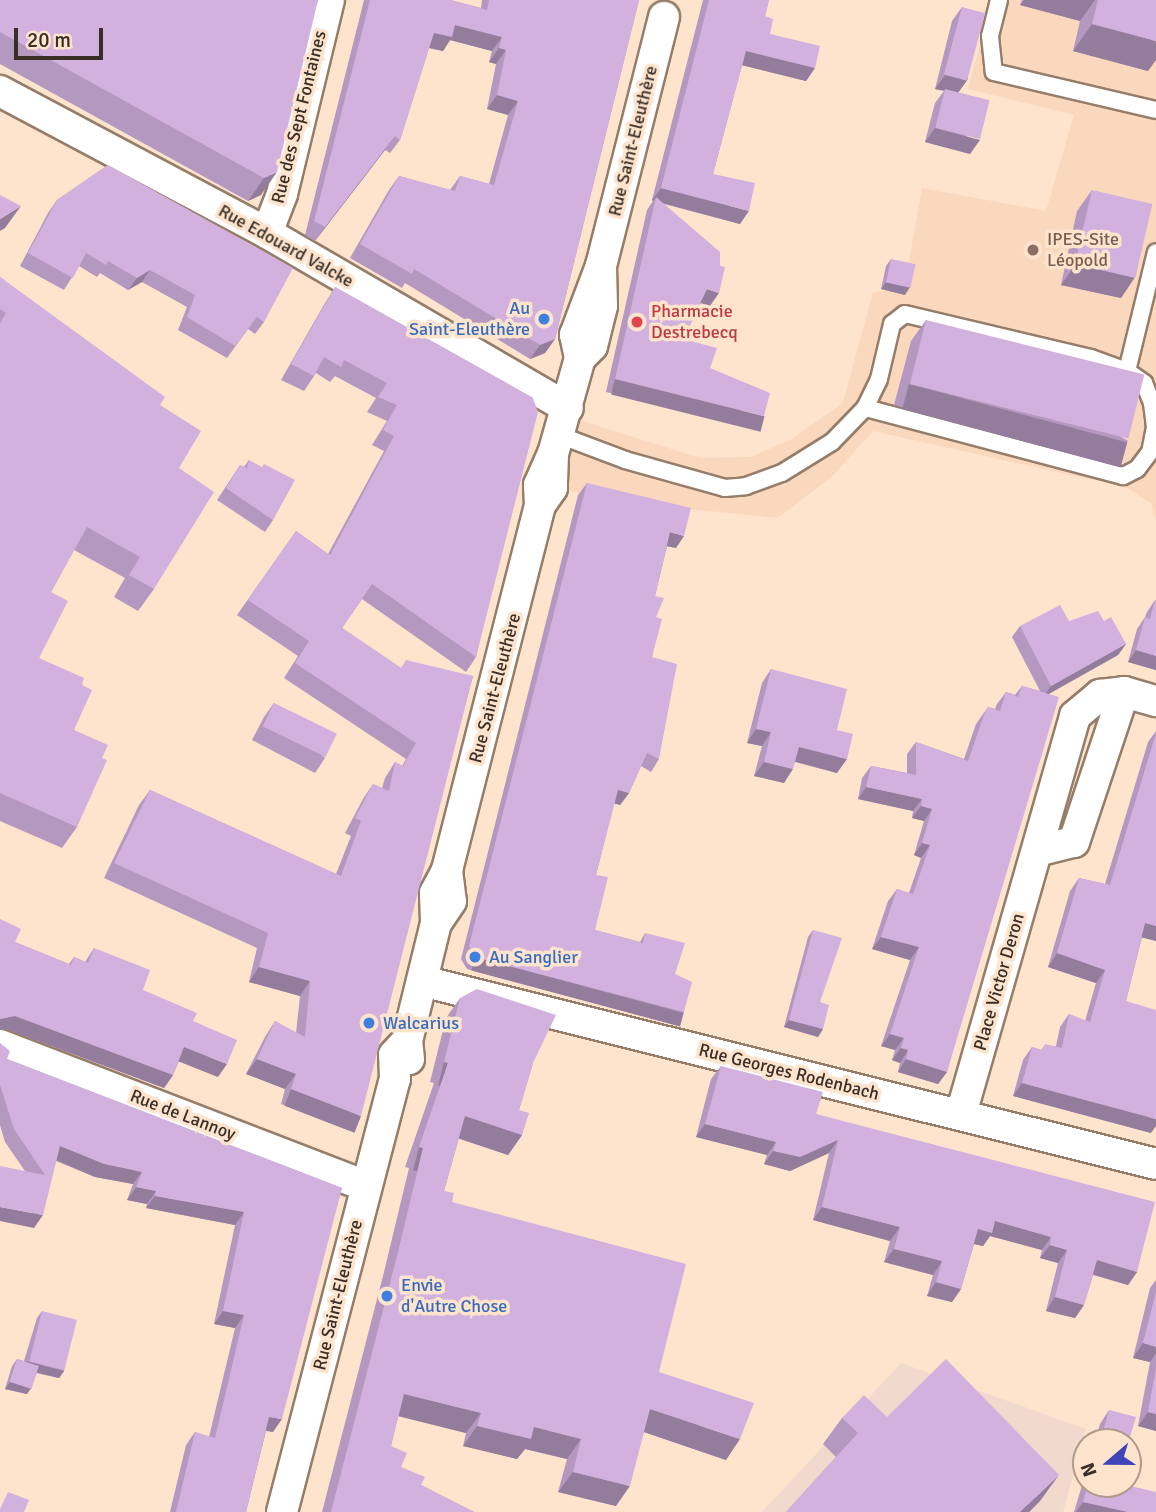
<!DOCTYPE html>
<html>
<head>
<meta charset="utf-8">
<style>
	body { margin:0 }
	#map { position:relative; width:1156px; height:1512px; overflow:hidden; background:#fee3cd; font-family:Signika,sans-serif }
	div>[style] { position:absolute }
	.built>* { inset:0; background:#f9d8bd }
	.industrial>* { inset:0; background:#f1d9ce }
	.roads { filter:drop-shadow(2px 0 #957d69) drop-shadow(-2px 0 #957d69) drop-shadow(0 2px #957d69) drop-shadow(0 -2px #957d69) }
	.lane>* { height:16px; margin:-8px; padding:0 8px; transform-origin:8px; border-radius:8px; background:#fff }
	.street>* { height:30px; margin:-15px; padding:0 15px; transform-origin:15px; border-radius:15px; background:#fff }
	.wall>* { inset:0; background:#b598c0 }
	.shaded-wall>* { inset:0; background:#947c9c; transform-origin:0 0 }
	.building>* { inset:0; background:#d3b1df; transform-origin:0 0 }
	.dots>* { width:19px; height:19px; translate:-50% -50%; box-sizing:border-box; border:4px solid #fee3cd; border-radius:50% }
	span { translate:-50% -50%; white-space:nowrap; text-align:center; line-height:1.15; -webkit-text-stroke:7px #fee3cd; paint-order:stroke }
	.street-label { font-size:18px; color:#392f26 }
	.education-label { font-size:18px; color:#785e54 }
	.left { translate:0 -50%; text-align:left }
	.shop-label { font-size:18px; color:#366cbe }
	.right { translate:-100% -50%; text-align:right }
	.health-label { font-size:18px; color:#be3a42 }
	.north { position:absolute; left:1072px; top:1428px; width:70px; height:70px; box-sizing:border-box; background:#fee3cd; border:2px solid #af9b8a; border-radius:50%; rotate:250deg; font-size:19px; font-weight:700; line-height:28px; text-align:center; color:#392f26 }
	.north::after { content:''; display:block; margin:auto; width:24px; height:32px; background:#3f45b9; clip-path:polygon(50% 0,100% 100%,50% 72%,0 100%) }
	.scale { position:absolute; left:14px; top:28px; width:89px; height:32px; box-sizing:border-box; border:4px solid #392f26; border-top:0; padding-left:9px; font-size:21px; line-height:24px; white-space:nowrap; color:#392f26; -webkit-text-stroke:5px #fee3cd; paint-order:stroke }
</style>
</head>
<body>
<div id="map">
	<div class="built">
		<i style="clip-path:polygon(992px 0,1156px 0,1156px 521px,1151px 503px,1125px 487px,873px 431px,832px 476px,778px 518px,649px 505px,561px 489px,573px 418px,700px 458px,751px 457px,792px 439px,843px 403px,873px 292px,904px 289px,922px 188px,1046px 211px,1074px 115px,968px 89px)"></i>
	</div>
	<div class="industrial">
		<i style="clip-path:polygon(901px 1363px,1086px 1429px,1063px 1512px,762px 1512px)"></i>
	</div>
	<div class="roads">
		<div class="lane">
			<i style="left:999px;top:0;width:37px;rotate:104deg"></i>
			<i style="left:990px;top:36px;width:36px;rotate:84deg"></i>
			<i style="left:994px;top:72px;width:166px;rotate:13.2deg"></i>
			<i style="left:1127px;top:371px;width:122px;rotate:-76.3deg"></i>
			<i style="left:559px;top:435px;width:71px;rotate:20.7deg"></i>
			<i style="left:625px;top:460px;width:104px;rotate:15.6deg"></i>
			<i style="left:725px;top:488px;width:21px;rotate:-5deg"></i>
			<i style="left:746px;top:486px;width:38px;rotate:-20deg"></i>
			<i style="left:782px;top:473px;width:59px;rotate:-31.8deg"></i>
			<i style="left:832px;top:442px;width:47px;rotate:-45.9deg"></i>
			<i style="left:865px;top:408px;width:32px;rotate:-64deg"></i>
			<i style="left:879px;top:379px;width:57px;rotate:-76.7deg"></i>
			<i style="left:892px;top:324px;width:16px;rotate:-38deg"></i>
			<i style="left:905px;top:314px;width:191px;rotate:13.3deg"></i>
			<i style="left:1091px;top:358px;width:38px;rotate:20deg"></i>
			<i style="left:1127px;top:371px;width:21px;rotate:35deg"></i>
			<i style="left:1144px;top:383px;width:22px;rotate:68deg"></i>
			<i style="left:1152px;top:403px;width:24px;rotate:83deg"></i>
			<i style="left:1155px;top:427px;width:25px;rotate:101deg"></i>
			<i style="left:1150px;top:452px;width:21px;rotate:127deg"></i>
			<i style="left:1137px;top:469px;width:16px;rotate:153deg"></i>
			<i style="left:1123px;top:476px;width:267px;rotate:-165.2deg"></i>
		</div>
		<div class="street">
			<i style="left:0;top:91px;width:302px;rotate:28deg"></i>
			<i style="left:267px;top:233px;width:348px;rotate:30.2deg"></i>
			<i style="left:267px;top:233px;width:42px;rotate:-69deg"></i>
			<i style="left:282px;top:194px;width:200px;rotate:-76.4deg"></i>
			<i style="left:601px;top:266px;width:40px;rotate:88.6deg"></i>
			<i style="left:602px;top:306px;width:41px;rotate:104deg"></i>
			<i style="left:592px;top:346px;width:17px;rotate:135deg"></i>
			<i style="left:580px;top:358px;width:24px;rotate:-102deg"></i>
			<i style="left:575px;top:335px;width:74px;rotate:-69.4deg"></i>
			<i style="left:601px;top:266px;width:257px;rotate:-75.8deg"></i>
			<i style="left:553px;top:454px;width:34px;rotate:92deg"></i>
			<i style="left:552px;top:488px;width:21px;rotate:125deg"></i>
			<i style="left:540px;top:505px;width:20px;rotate:-93deg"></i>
			<i style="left:539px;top:485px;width:34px;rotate:-66deg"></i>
			<i style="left:553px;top:454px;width:100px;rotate:-74.3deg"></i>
			<i style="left:1037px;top:851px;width:38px;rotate:-14deg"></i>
			<i style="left:1074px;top:842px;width:158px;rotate:-71.6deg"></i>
			<i style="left:447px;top:870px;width:31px;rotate:83deg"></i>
			<i style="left:451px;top:901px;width:27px;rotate:124deg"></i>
			<i style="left:436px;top:923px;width:30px;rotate:-92deg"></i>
			<i style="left:435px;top:893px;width:26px;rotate:-62deg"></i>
			<i style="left:447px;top:870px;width:377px;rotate:-75.7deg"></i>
			<i style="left:422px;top:981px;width:756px;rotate:14deg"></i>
			<i style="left:0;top:1045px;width:392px;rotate:21.1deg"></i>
			<i style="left:409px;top:1059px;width:18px;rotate:-96deg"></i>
			<i style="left:407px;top:1041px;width:122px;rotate:-76.2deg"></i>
			<i style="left:961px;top:1114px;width:414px;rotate:-74deg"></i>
			<i style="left:1075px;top:716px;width:33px;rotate:-40deg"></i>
			<i style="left:1100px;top:695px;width:24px;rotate:-7deg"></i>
			<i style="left:1124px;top:692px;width:33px;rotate:16deg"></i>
			<i style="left:282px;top:1512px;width:448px;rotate:-75.4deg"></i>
			<i style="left:395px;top:1079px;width:24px;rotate:-92deg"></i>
			<i style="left:394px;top:1055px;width:19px;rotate:-47deg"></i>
		</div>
	</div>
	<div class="wall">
		<i style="clip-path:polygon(0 0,318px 0,261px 195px,248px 201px,0 64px)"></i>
		<i style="clip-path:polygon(364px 0,450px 0,481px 8px,482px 0,639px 0,555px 339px,545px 353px,530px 359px,405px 283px,402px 288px,350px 258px,389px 190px,399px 176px,450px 190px,460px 176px,489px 184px,508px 115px,487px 109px,496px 64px,489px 62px,492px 51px,450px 40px,443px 51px,429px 48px,400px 140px,390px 153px,385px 150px,315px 241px,305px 235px)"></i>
		<i style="clip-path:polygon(703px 0,769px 0,765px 16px,770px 34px,815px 68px,806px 81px,742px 65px,713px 174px,740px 224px,664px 204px,710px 306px,701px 303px,683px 339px,710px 368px,755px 429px,606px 392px,647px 210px,653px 201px,652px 200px)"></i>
		<i style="clip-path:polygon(1022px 0,1156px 0,1148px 71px,1073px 51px,1080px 21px,1020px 5px)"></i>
		<i style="clip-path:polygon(962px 7px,968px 79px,958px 92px,970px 154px,925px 142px,935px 103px,944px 91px,935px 89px,952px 21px)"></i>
		<i style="clip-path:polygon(108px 165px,264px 322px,255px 334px,248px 329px,227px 358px,178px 330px,187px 307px,142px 282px,128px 290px,100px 273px,97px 277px,79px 266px,64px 290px,20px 266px,48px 213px,57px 200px)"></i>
		<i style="clip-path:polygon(1092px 190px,1135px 277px,1121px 298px,1061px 285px,1077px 211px)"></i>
		<i style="clip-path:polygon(891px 259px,905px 295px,881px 289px,886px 266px)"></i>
		<i style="clip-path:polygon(0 277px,160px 405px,179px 468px,154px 589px,138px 611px,114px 597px,125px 578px,74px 550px,51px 592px,39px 658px,82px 685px,74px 730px,102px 758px,77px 827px,62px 848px,0 821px)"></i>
		<i style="clip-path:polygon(335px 287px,533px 398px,476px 657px,466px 672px,362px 599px,342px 628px,401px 668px,473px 676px,350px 1131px,281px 1104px,285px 1089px,246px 1074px,265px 1037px,275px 1021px,296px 1033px,300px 996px,249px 982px,257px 948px,104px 878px,139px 805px,150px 790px,336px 874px,351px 836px,345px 833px,363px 799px,373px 784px,382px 788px,385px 778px,395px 762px,402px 766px,406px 759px,284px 678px,298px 656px,237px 615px,296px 531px,328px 554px,384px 451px,372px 445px,387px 421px,367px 412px,376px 398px,335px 376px,330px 382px,316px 373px,304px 391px,281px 380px,325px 303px)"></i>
		<i style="clip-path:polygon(926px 320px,1128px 441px,1113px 462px,894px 405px,911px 341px)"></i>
		<i style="clip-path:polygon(249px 460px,273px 520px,265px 532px,217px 500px,240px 465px,244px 467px)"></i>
		<i style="clip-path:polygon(587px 483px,676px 548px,667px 546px,655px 596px,656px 617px,652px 657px,659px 759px,651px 772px,641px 766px,629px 793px,620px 805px,614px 803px,596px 875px,595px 930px,640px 942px,645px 933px,675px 974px,684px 1012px,676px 1025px,467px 969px,461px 959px,578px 495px)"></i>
		<i style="clip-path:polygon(1155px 600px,1156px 600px,1156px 670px,1128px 662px,1137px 629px,1145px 617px,1147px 612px)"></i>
		<i style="clip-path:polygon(1069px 621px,1104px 621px,1126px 644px,1118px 655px,1049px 694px,947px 1072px,938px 1084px,898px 1072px,900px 1063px,892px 1060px,895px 1050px,881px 1046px,910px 960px,872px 949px,888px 901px,897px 889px,909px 893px,921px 858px,914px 855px,924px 821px,912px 818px,913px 811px,858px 799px,862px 778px,871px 766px,907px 773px,907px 754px,916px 742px,964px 759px,976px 724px,988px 707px,995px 709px,997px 704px,1006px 692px,1015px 695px,1022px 686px,1040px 691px,1012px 637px,1020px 626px)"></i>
		<i style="clip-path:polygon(771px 669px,837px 730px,837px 773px,795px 762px,784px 783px,754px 776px,762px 746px,747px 743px,762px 683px)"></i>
		<i style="clip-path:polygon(274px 703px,325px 758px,315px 773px,252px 740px,264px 717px)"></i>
		<i style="clip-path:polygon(1156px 731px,1156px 941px,1142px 937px,1126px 1001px,1151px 1133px,1013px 1096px,1023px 1060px,1032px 1047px,1041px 1050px,1056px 1046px,1060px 1027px,1069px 1014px,1085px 1021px,1096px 983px,1048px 967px,1070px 891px,1079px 878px,1105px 884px,1148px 742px)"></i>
		<i style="clip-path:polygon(0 919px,15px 942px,69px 964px,74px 957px,85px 962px,94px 948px,143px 990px,193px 1021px,218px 1077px,179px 1061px,173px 1075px,164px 1088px,6px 1029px,0 1030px)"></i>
		<i style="clip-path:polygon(813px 930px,823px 1029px,818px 1037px,784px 1027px,808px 937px)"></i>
		<i style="clip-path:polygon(460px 998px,533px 1063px,519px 1110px,522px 1135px,508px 1155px,459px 1138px,444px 1191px,452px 1202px,659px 1372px,726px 1460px,644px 1432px,616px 1506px,558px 1492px,567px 1459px,525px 1449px,517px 1459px,463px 1446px,466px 1433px,398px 1416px,391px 1446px,401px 1467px,421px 1485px,474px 1512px,322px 1512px,384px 1272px,409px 1168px,405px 1167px,434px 1083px,430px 1082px,446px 1018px)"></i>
		<i style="clip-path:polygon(0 1043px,7px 1059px,342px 1188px,273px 1432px,266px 1431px,246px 1512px,170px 1512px,186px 1445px,195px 1432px,209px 1437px,235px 1328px,214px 1324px,235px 1225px,146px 1208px,147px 1204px,127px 1200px,133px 1184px,95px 1177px,56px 1161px,34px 1228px,25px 1171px,5px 1142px,0 1125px)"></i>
		<i style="clip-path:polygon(721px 1066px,816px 1114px,1137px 1272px,1128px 1285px,1093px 1275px,1084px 1305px,1075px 1318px,1046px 1311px,1058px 1263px,1040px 1258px,1042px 1250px,990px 1236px,983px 1246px,974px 1244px,961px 1289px,952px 1302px,927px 1296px,933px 1275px,884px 1262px,890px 1241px,813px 1220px,829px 1153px,790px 1171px,764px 1164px,767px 1155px,696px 1137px,711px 1079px)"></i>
		<i style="clip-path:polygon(1156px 1280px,1156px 1431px,1138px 1426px,1150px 1362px,1133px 1358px,1150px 1288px)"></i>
		<i style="clip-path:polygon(42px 1311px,64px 1371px,59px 1378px,37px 1373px,27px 1394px,5px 1389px,12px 1366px,17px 1359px,24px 1361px,37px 1318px)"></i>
		<i style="clip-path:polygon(1109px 1410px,1128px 1442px,1095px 1442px,1100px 1424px)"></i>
		<i style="clip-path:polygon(887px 1417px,1040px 1501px,1029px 1512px,786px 1512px,836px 1457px,823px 1444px,842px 1418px)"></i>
		<i style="clip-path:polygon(1086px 1472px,1086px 1484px,1122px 1484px,1156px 1512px,1074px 1512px)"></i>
	</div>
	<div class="shaded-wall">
		<i style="clip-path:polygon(1024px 0,1095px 0,1080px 21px,1020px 5px)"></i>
		<i style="clip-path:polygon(1092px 24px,1156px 41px,1156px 60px,1148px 71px,1073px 51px)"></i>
		<i style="clip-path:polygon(455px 25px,502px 37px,492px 51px,450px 40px,443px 51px,424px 47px,434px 33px)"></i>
		<i style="clip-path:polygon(499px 48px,506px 50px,496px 64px,489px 62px)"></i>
		<i style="clip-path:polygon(746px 51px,815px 68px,806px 81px,737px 64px)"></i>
		<i style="clip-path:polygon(945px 75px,968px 79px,958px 93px,935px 89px)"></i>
		<i style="clip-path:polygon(497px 95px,518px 101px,508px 115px,487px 109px)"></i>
		<i style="clip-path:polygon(935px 128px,980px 140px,970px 154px,925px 142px)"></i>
		<i style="clip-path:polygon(395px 136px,385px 150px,315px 241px,325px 227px)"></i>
		<i style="clip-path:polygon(277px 172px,261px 195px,248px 201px,264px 178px)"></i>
		<i style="clip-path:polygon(661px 188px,749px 211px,740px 224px,655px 201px,656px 197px,653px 201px,652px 200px)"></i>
		<i style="clip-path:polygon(21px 206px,5px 228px,0 231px,0 219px)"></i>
		<i style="clip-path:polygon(1076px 264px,1135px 277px,1121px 298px,1061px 285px)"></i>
		<i style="clip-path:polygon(150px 270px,142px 282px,128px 290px,137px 278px)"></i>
		<i style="clip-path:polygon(886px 282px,910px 287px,905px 295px,881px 289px)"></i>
		<i style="clip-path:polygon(707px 289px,719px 293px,710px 306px,698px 302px)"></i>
		<i style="clip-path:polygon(555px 339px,545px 353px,530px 359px,540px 345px)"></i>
		<i style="left:615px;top:379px;width:154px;height:16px;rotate:14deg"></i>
		<i style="left:909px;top:384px;width:226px;height:26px;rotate:15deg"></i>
		<i style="clip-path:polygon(670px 532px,684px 536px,676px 548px,661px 545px)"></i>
		<i style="clip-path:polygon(1126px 644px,1118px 655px,1043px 697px,1051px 686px)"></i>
		<i style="clip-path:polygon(1136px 650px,1156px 656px,1156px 670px,1128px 662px)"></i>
		<i style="clip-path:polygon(756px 729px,771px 732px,762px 746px,747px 743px)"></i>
		<i style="clip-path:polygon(799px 747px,847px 759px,837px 773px,789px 760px)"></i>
		<i style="clip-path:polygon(764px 762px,793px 769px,784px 783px,754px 776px)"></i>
		<i style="clip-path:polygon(866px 787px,922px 799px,913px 811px,858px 799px)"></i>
		<i style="clip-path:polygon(618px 790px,629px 793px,620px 805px,609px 802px)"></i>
		<i style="clip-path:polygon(921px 806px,932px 809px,924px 821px,912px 818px)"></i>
		<i style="clip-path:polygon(922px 843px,930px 845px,921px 858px,914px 855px)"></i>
		<i style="clip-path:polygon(1145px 923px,1156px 926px,1156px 941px,1136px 936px)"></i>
		<i style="clip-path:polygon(881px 937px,919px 947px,910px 960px,872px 949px)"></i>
		<i style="clip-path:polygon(1057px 953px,1105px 970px,1096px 983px,1048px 967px)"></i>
		<i style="left:475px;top:957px;width:216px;height:14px;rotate:15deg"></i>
		<i style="clip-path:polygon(259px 967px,310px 981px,300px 996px,249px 982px)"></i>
		<i style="clip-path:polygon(15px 1016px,173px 1075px,164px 1088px,6px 1029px,0 1030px,0 1019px)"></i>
		<i style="clip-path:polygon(789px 1020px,823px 1029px,818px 1037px,784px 1027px)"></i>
		<i style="clip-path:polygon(890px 1034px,904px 1038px,895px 1050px,881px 1046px)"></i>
		<i style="clip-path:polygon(184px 1047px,227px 1064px,218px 1077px,175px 1060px)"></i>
		<i style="clip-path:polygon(901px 1048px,908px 1050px,900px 1063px,892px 1060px)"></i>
		<i style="clip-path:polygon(257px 1059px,296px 1074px,285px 1089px,246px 1074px)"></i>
		<i style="clip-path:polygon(906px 1059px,947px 1072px,938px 1084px,898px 1072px)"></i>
		<i style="left:444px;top:1062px;width:4px;height:24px;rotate:14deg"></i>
		<i style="clip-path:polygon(1022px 1083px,1156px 1119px,1156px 1126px,1151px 1133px,1013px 1096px)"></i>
		<i style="left:291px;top:1089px;width:75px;height:18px;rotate:21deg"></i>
		<i style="clip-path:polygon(465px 1116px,522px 1135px,508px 1155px,451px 1136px)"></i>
		<i style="clip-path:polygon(705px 1124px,776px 1142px,767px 1155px,696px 1137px)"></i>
		<i style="clip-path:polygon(838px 1140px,829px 1153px,790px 1171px,764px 1164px,773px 1151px)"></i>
		<i style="clip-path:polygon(60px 1146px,142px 1172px,133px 1184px,95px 1177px,51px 1158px)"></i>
		<i style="left:419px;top:1147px;width:4px;height:24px;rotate:14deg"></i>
		<i style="clip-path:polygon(136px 1187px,156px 1191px,147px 1204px,127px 1200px)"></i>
		<i style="clip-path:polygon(155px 1196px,244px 1212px,235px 1225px,146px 1208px)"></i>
		<i style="clip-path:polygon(0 1207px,43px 1215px,34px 1228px,0 1221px)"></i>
		<i style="clip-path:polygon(822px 1207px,900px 1227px,890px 1241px,813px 1220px)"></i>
		<i style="clip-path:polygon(995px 1221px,1051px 1237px,1042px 1250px,990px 1236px,983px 1246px,969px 1243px,978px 1229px)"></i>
		<i style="clip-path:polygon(1050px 1245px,1067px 1250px,1058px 1263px,1040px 1258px)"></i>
		<i style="clip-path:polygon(894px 1249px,942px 1261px,933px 1275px,884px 1262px)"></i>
		<i style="clip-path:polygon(1097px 1260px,1137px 1272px,1128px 1285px,1088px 1273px)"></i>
		<i style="clip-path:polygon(936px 1282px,961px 1289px,952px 1302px,927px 1296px)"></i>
		<i style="clip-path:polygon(1055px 1297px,1084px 1305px,1075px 1318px,1046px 1311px)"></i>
		<i style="clip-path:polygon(223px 1311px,244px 1315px,235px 1328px,214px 1324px)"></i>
		<i style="clip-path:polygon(1143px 1343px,1156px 1347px,1156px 1353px,1150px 1362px,1133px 1358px)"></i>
		<i style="clip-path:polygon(26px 1361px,64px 1371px,59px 1378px,21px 1369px)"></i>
		<i style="clip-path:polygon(10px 1382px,32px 1387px,27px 1394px,5px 1389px)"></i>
		<i style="clip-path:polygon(404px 1394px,481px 1413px,466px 1433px,390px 1414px)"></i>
		<i style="clip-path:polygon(650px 1409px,740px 1439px,726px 1460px,635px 1429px)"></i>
		<i style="clip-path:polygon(1148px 1412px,1156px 1414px,1156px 1431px,1138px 1426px)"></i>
		<i style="clip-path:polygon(269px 1417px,282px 1419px,273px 1432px,260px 1429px)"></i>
		<i style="clip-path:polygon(477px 1426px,534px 1427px,581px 1439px,567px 1459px,525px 1449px,517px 1459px,463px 1446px)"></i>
		<i style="clip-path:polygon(573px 1472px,630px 1486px,616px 1506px,558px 1492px)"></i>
		<i style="clip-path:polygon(1059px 1475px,1040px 1501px,1029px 1512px,1020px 1512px)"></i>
		<i style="clip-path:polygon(1083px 1502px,1128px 1512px,1076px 1512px)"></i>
	</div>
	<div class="building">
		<i style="clip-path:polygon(0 0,318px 0,277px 172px,264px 178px,0 32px)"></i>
		<i style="clip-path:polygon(370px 0,450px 0,487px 10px,489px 0,639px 0,555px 339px,540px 345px,414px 269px,412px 274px,360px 244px,399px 176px,455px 191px,460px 176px,494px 185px,518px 101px,497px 95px,506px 50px,499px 48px,502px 37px,455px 25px,452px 37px,434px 33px,400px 140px,395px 136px,325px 227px,314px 221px)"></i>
		<i style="clip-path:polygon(709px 0,769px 0,765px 16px,773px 19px,770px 34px,820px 46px,815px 68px,746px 51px,713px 174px,755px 183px,749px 211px,661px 188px)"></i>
		<i style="clip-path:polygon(1098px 0,1156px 0,1156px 41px,1092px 24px)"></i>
		<i style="left:962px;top:7px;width:24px;height:70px;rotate:15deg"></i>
		<i style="left:945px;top:89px;width:46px;height:40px;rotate:14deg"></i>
		<i style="clip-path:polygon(108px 165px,293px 268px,264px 322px,257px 317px,235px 346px,187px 317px,195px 295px,150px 270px,137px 278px,108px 261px,106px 265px,86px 253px,73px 278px,28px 253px,57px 200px)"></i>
		<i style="left:1092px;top:190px;width:62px;height:76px;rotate:13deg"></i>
		<i style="clip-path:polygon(0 195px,21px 206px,0 219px)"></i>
		<i style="clip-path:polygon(656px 197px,720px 252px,720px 266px,725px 267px,719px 293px,707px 289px,683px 339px,717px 348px,710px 368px,770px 393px,764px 416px,615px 379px)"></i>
		<i style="left:891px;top:259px;width:25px;height:24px;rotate:12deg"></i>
		<i style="clip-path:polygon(0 277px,165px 397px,160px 405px,201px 431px,179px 468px,214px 492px,154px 589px,129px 575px,140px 557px,87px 527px,51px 592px,68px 601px,39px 658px,84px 678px,82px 685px,92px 690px,74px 730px,108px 745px,102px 758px,107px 760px,77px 827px,0 793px,0 323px,6px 313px,0 309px)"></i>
		<i style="clip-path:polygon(335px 287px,533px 398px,538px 412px,476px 657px,372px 584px,342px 628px,401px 668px,406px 660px,473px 676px,361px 1116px,291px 1089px,296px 1074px,257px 1059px,275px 1021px,305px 1037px,310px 981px,259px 967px,268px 933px,114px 863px,150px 790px,341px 876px,361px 821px,355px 818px,373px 784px,389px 791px,395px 762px,403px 766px,416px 743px,295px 663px,309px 641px,248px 600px,296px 531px,330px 555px,394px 436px,383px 430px,397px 405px,378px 397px,387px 383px,344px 360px,341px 367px,324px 357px,314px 376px,291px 364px)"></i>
		<i style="left:926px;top:320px;width:225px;height:66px;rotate:14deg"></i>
		<i style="clip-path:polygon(249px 460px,262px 467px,264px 464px,295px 480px,273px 520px,226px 488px,240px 465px,247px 468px)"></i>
		<i style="clip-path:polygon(587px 483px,691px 508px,684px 536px,670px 532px,655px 596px,664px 598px,656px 617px,662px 619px,652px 657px,677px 664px,659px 759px,647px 753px,629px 793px,618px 790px,596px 875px,608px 877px,595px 930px,643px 943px,645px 933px,685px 943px,675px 974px,692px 982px,684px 1012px,475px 957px,469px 946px)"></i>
		<i style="clip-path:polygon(1155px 600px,1156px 600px,1156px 656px,1136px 650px,1145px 617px,1150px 619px)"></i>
		<i style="clip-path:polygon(1060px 605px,1069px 621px,1098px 611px,1104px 621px,1111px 617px,1126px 644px,1051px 686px,1020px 626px)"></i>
		<i style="clip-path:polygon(771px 669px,847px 689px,837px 730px,853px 734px,847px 759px,799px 747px,793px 769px,764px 762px,771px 732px,756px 729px)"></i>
		<i style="clip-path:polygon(1022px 686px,1059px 697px,947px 1072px,906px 1059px,908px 1050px,901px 1048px,904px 1038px,890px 1034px,919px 947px,881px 937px,897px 889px,913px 894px,930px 845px,922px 843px,932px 809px,921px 806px,922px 799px,866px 787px,871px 766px,916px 775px,916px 742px,968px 761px,985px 712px,988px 707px,1000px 711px,1006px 692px,1018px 697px)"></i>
		<i style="left:274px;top:703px;width:70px;height:26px;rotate:26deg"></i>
		<i style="clip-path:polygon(1156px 733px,1156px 926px,1145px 923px,1126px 1001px,1156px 1010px,1156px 1119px,1022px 1083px,1032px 1047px,1041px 1050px,1045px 1044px,1062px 1048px,1069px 1014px,1090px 1022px,1105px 970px,1057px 953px,1079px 878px,1110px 885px)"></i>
		<i style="clip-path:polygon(0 919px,21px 929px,15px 942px,71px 965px,74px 957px,88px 963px,94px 948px,150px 970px,143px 990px,197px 1013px,193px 1021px,237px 1040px,227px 1064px,184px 1047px,173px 1075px,15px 1016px,0 1019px)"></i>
		<i style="clip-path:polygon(813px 930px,842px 938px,820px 1002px,829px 1005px,823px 1029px,789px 1020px)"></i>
		<i style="clip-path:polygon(477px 989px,556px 1015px,533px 1063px,519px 1110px,529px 1113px,522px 1135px,465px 1116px,444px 1191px,454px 1193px,452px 1202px,686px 1264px,659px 1372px,754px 1403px,740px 1439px,650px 1409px,630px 1486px,573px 1472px,581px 1439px,534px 1427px,531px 1439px,477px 1426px,481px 1413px,404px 1394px,391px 1446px,407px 1453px,401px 1467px,425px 1477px,421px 1485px,474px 1512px,331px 1512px,398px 1252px,423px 1148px,419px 1147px,448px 1063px,444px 1062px,460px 998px)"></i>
		<i style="clip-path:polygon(0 1043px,10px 1051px,7px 1059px,342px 1188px,282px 1419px,269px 1417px,246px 1512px,176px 1512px,195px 1432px,215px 1438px,244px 1315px,223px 1311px,244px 1212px,155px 1196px,156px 1191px,136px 1187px,142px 1172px,104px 1164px,60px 1146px,43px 1215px,0 1207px,0 1166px,45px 1175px,14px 1129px,0 1085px)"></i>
		<i style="clip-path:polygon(721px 1066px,823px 1092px,816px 1114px,1155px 1202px,1137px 1272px,1097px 1260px,1084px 1305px,1055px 1297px,1067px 1250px,1050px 1245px,1051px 1237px,995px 1221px,992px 1233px,978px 1229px,961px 1289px,936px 1282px,942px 1261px,894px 1249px,900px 1227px,822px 1207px,838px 1140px,800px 1157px,773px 1151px,776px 1142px,705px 1124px)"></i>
		<i style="clip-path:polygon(1156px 1292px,1156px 1347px,1143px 1343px)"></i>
		<i style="left:42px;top:1311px;width:36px;height:52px;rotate:14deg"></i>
		<i style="left:17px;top:1359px;width:23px;height:24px;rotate:18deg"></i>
		<i style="clip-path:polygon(946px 1359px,1059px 1475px,1020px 1512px,786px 1512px,858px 1433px,842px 1418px,864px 1395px,887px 1417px)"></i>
		<i style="clip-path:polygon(1156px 1368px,1156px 1414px,1148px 1412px)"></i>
		<i style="clip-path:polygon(1109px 1410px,1136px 1417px,1128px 1444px,1128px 1442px,1100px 1442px)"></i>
		<i style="clip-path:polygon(1088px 1484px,1122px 1484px,1156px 1492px,1156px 1512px,1128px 1512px,1083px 1502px)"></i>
		<i style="clip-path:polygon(8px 1492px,29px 1500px,24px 1512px,0 1512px,0 1509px)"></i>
	</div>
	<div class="dots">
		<i style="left:1033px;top:250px;background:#8d6e63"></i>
		<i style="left:544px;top:319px;background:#3f7fe0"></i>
		<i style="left:637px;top:322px;background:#e0444e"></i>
		<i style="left:475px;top:957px;background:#3f7fe0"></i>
		<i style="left:369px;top:1023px;background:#3f7fe0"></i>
		<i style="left:387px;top:1296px;background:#3f7fe0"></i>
	</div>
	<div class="street-label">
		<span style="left:299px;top:117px;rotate:-76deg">Rue des Sept Fontaines</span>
		<span style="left:633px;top:141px;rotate:-76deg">Rue Saint-Eleuthère</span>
		<span style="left:286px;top:246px;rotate:29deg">Rue Edouard Valcke</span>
		<span style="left:495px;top:688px;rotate:-75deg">Rue Saint-Eleuthère</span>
		<span style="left:999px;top:982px;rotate:-74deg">Place Victor Deron</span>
		<span style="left:789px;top:1072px;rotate:14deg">Rue Georges Rodenbach</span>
		<span style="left:183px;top:1115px;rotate:21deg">Rue de Lannoy</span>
		<span style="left:338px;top:1295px;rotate:-76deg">Rue Saint-Eleuthère</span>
	</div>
	<div class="education-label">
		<span class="left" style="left:1047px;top:250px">IPES-Site<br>Léopold</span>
	</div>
	<div class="shop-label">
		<span class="right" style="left:530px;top:319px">Au<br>Saint-Eleuthère</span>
		<span class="left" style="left:489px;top:957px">Au Sanglier</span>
		<span class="left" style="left:383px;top:1023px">Walcarius</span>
		<span class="left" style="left:401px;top:1296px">Envie<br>d'Autre Chose</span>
	</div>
	<div class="health-label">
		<span class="left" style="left:651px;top:322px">Pharmacie<br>Destrebecq</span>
	</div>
	<div class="north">N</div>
	<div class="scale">20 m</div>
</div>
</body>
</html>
